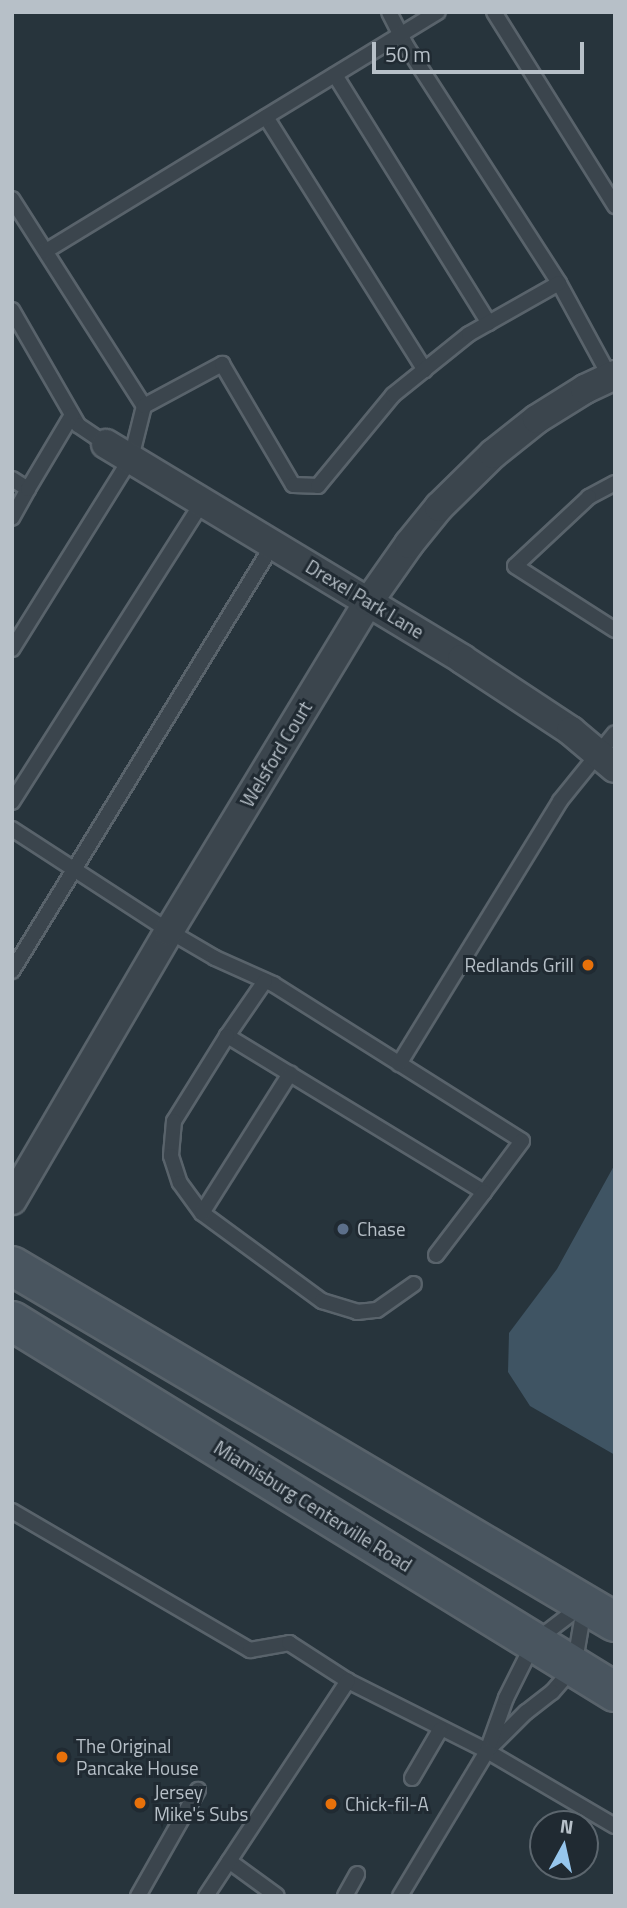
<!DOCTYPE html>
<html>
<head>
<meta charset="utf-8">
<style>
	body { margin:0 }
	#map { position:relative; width:627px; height:1908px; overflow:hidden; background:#27343c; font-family:"Titillium Web",sans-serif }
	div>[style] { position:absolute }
	.water>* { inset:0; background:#3f5463 }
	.roads { filter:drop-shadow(2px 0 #59636b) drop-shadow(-2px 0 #59636b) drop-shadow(0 2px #59636b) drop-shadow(0 -2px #59636b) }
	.lane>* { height:14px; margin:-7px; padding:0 7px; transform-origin:7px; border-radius:7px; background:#3b454d }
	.street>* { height:28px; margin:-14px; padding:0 14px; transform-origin:14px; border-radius:14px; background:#3b454d }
	.secondary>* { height:38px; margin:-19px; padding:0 19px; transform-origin:19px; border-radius:19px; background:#49555f }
	.dots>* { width:19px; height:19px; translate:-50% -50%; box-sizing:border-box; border:4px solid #202a32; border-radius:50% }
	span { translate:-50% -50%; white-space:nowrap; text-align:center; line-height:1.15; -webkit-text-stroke:6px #202a32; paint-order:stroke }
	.street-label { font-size:19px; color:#b7c0c8 }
	.poi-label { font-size:19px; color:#b7c0c8 }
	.right { translate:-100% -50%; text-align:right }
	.left { translate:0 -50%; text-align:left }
	.frame { position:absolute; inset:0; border:14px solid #b7c0c8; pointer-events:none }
	.north { position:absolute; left:529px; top:1810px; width:70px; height:70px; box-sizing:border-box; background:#202a32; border:2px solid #5c666e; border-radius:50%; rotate:8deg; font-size:19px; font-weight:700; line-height:28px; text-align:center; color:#b7c0c8 }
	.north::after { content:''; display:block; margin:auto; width:24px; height:32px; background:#96c6ed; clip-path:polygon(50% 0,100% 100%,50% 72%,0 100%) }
	.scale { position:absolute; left:372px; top:42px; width:212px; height:32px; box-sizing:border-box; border:4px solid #b7c0c8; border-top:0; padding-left:9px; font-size:21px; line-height:24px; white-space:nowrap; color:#b7c0c8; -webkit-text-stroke:5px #202a32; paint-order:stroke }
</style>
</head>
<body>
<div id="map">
	<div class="water">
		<i style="clip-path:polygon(615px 1164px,615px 1455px,530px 1406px,508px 1372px,509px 1333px,557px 1269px)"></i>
	</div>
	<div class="roads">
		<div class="lane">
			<i style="left:389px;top:12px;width:39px;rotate:63deg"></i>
			<i style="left:407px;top:47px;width:281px;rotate:57.2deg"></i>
			<i style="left:559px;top:283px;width:107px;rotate:61.5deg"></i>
			<i style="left:494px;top:12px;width:229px;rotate:58deg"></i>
			<i style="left:335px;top:75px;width:292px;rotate:58.2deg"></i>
			<i style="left:266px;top:117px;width:299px;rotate:57.9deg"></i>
			<i style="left:12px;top:199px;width:246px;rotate:57.5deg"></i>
			<i style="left:144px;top:406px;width:54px;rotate:104deg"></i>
			<i style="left:131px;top:458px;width:225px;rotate:121.9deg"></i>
			<i style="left:46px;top:251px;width:459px;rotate:-31.4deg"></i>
			<i style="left:12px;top:310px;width:133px;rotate:60.1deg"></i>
			<i style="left:78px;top:425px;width:34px;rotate:34deg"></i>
			<i style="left:144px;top:406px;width:89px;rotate:-28.3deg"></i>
			<i style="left:222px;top:364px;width:140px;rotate:59.6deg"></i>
			<i style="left:293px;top:485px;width:25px;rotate:2deg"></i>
			<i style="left:318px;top:486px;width:118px;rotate:-50.5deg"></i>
			<i style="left:393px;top:395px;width:97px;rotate:-38.8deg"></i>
			<i style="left:469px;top:334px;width:103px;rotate:-29.5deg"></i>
			<i style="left:12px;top:479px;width:19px;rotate:32deg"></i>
			<i style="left:28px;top:489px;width:33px;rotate:119deg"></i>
			<i style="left:615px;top:483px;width:30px;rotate:152deg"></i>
			<i style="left:589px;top:497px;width:101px;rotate:137deg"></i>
			<i style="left:515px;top:566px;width:119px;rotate:32.6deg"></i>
			<i style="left:28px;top:489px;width:86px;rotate:-59.3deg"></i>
			<i style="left:12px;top:802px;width:356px;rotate:-57.6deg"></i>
			<i style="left:12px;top:829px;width:187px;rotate:33deg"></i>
			<i style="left:169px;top:931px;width:53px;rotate:30.4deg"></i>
			<i style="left:215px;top:958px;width:64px;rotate:24.1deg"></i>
			<i style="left:273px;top:984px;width:294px;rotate:32.2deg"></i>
			<i style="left:522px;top:1141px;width:64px;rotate:126.7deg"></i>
			<i style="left:484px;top:1192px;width:301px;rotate:-148.7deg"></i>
			<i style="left:227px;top:1036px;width:67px;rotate:-55.4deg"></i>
			<i style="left:12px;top:971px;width:502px;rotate:-58.53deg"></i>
			<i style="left:227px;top:1036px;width:100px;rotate:121.9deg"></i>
			<i style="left:174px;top:1121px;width:35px;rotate:95deg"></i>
			<i style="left:171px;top:1156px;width:28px;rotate:72deg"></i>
			<i style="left:180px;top:1183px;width:37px;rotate:54deg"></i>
			<i style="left:202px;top:1213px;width:149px;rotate:36.3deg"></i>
			<i style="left:322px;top:1301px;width:37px;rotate:17deg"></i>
			<i style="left:357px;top:1312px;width:20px;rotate:-6deg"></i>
			<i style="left:377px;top:1310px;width:45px;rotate:-35.1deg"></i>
			<i style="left:399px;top:1064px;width:308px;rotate:-58.5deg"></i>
			<i style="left:560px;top:801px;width:87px;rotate:-51deg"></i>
			<i style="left:202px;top:1213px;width:165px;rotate:-57.7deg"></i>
			<i style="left:436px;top:1255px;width:79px;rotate:-52.7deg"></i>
			<i style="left:12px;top:1511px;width:276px;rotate:30.3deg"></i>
			<i style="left:250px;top:1650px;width:40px;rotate:-10deg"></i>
			<i style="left:289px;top:1643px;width:70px;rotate:32.8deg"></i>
			<i style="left:348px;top:1681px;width:156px;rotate:26.7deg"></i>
			<i style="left:487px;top:1751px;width:148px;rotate:30.4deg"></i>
			<i style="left:585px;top:1603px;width:65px;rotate:99.8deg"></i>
			<i style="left:574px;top:1667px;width:33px;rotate:131deg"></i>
			<i style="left:552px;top:1692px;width:33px;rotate:142deg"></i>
			<i style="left:526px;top:1712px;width:55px;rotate:135deg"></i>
			<i style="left:487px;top:1751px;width:56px;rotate:-70.3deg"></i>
			<i style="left:506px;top:1698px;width:63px;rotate:-63.4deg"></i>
			<i style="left:534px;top:1642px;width:64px;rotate:-37.4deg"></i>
			<i style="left:412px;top:1778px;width:56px;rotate:-59.7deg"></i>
			<i style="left:229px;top:1861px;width:59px;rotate:36.1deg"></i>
			<i style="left:138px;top:1896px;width:122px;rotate:-60.5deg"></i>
			<i style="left:206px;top:1896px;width:258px;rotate:-56.6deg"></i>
			<i style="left:345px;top:1896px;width:25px;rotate:-61deg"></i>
			<i style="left:400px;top:1896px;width:169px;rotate:-59deg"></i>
		</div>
		<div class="street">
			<i style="left:106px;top:444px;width:416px;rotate:31.1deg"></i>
			<i style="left:462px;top:659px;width:131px;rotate:33.4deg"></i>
			<i style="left:571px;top:731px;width:57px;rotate:40.1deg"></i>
			<i style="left:12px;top:1200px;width:311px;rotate:-59.7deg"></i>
			<i style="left:169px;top:931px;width:386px;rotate:-58.8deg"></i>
			<i style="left:369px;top:601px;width:70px;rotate:-54.9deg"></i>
			<i style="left:409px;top:544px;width:48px;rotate:-51deg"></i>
			<i style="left:439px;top:507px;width:76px;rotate:-44.5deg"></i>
			<i style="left:493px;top:454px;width:56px;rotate:-38.5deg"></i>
			<i style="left:537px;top:419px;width:57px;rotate:-32deg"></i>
			<i style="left:585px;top:389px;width:33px;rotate:-25deg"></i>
		</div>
		<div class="secondary">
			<i style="left:12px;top:1266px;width:700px;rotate:30.56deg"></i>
			<i style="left:12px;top:1321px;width:708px;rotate:31.6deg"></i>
		</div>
	</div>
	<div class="dots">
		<i style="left:588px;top:965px;background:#e8710a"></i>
		<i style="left:343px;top:1229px;background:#5c6f8a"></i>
		<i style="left:62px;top:1757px;background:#e8710a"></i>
		<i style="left:140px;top:1803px;background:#e8710a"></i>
		<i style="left:331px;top:1804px;background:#e8710a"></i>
	</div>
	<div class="street-label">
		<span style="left:365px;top:599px;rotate:31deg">Drexel Park Lane</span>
		<span style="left:276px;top:754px;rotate:-59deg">Welsford Court</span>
		<span style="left:313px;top:1506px;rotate:32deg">Miamisburg Centerville Road</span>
	</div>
	<div class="poi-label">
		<span class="right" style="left:574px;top:965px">Redlands Grill</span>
		<span class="left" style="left:357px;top:1229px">Chase</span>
		<span class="left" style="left:76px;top:1757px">The Original<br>Pancake House</span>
		<span class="left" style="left:154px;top:1803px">Jersey<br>Mike's Subs</span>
		<span class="left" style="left:345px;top:1804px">Chick-fil-A</span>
	</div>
	<div class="frame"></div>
	<div class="north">N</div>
	<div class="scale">50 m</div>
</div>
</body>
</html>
